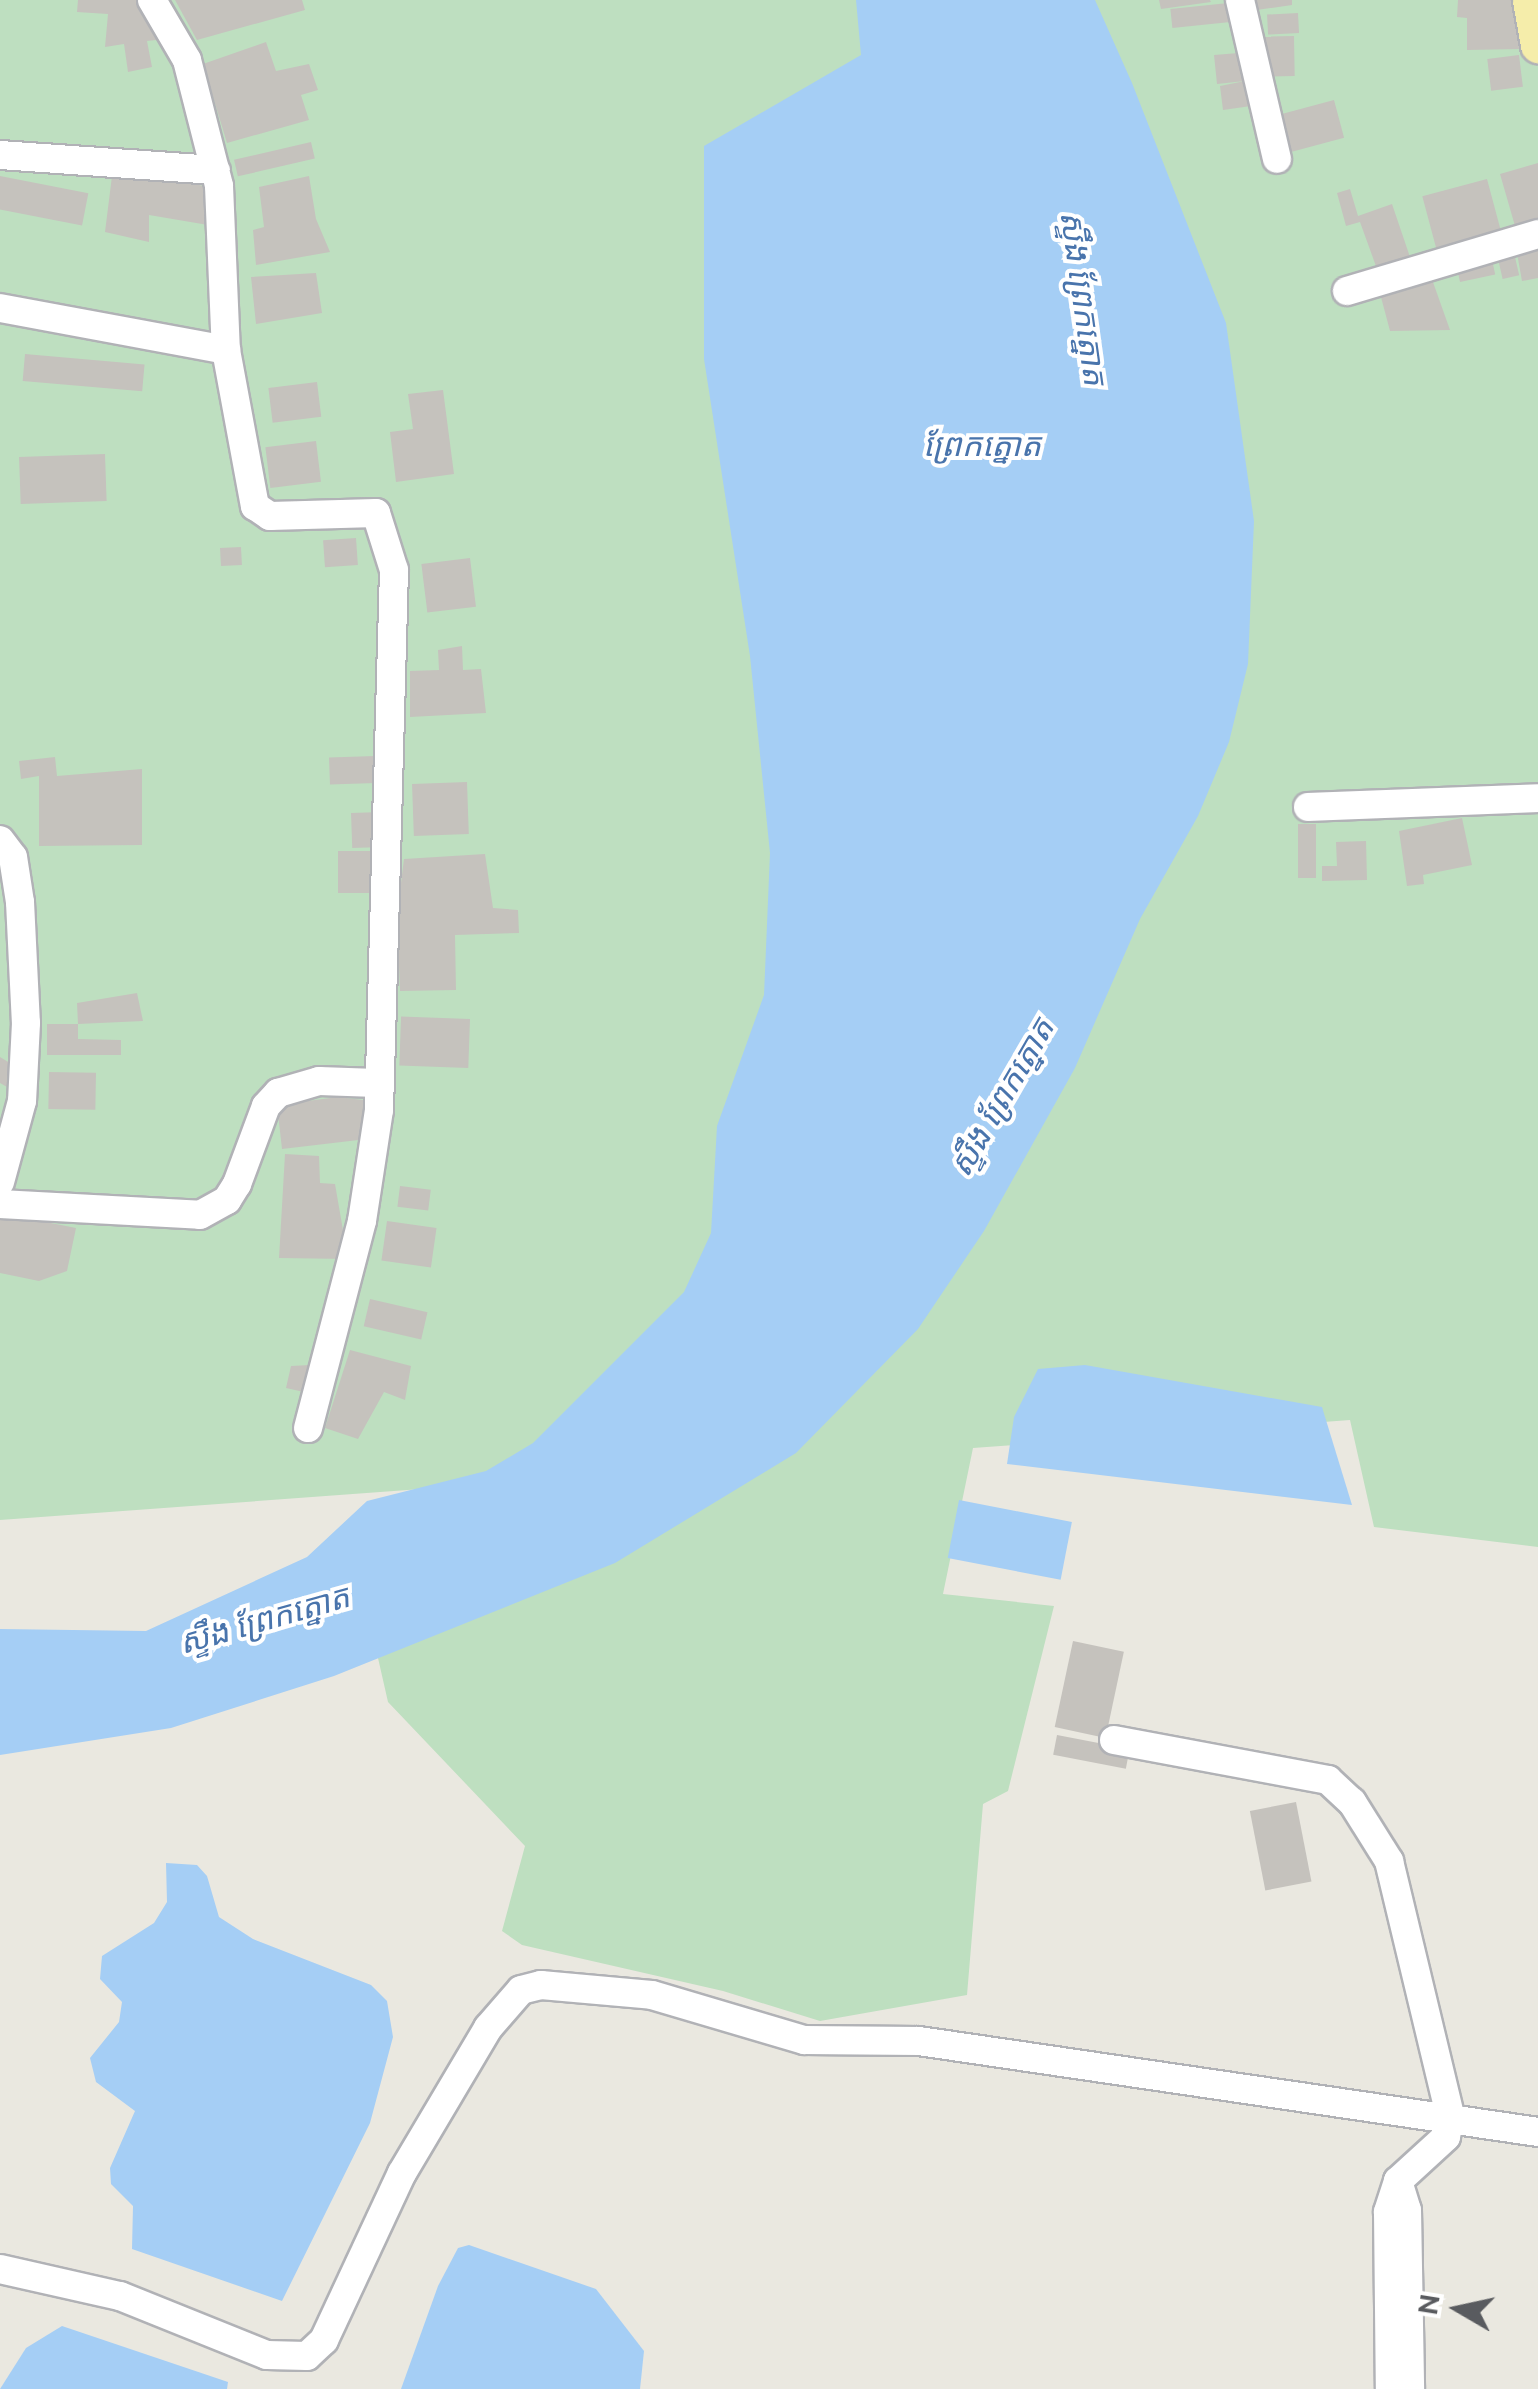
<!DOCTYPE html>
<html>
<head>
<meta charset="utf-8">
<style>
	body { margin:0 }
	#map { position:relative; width:1538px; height:2389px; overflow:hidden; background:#eae8e0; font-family:Ubuntu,"Noto Sans Khmer",sans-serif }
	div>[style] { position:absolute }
	.green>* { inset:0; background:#bedfc0 }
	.water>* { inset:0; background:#a5cef5; transform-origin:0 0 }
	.building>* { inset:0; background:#c5c2bd; transform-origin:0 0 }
	.roads { filter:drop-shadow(2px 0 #b1b2b6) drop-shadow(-2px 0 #b1b2b6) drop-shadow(0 2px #b1b2b6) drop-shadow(0 -2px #b1b2b6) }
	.minor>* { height:28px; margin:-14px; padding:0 14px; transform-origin:14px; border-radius:14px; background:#fff }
	.major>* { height:35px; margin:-17.5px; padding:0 17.5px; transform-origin:17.5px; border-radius:17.5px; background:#f5edaa }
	span { translate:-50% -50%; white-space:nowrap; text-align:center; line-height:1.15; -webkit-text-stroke:8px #fff; paint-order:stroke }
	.water-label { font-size:32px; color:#4974ac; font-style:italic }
	.north { position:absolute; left:1408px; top:2259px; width:100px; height:100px; -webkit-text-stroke:8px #fff; paint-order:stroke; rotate:279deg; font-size:28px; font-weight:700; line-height:40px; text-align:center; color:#595b5f }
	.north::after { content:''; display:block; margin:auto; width:35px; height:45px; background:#595b5f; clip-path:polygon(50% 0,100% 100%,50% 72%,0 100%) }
</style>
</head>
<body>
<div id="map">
	<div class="green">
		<i style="clip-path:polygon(0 0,1538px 0,1538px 1547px,1374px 1527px,1350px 1420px,973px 1448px,943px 1594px,1054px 1606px,1008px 1791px,983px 1804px,967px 1995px,820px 2021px,723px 1991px,522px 1945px,502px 1931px,525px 1846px,388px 1702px,378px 1658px,775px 1463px,0 1520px)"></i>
	</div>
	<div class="water">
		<i style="clip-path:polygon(856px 0,1095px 0,1132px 83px,1226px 323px,1254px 521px,1248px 664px,1229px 742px,1198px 816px,1140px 919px,1075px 1068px,984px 1231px,918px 1329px,796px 1453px,615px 1563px,334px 1676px,171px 1728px,0 1755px,0 1629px,146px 1631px,307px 1557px,367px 1501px,486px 1471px,533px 1443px,684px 1292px,711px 1233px,717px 1126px,764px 995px,770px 853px,750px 656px,704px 359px,704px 146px,861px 55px)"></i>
		<i style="clip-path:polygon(1085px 1365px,1322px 1407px,1352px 1505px,1007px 1464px,1014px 1417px,1038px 1369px)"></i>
		<i style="left:959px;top:1500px;width:115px;height:59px;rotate:11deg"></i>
		<i style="clip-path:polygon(166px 1863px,197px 1865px,207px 1876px,219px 1917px,253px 1939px,371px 1985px,387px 2001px,393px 2037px,370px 2123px,282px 2301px,132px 2249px,133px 2206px,111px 2184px,110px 2168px,135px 2111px,96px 2082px,90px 2058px,119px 2022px,122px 2002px,100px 1979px,102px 1956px,154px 1923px,167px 1902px)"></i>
		<i style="clip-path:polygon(469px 2245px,596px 2289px,644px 2351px,640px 2389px,401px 2389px,438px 2286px,458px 2248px)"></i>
		<i style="clip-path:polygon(62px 2326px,228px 2382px,227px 2389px,0 2389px,26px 2348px)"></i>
	</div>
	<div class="building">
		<i style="clip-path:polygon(78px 0,142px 0,165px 39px,147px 41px,152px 67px,128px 72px,124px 44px,105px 47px,108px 14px,77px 12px)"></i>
		<i style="clip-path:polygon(175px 0,302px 0,305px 10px,197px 40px)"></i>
		<i style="clip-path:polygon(1159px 0,1210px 0,1211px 2px,1161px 9px)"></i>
		<i style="clip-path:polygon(1249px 0,1292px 0,1292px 5px,1250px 11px)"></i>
		<i style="clip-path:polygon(1458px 0,1519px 0,1521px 49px,1467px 50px,1467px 18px,1457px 17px)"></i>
		<i style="left:1238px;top:2px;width:19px;height:68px;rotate:84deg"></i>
		<i style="left:1298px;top:13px;width:20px;height:31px;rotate:87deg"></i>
		<i style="left:1294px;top:36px;width:40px;height:32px;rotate:89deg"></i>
		<i style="clip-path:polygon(266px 42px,276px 71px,309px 64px,318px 90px,301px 95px,309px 120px,227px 143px,203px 64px)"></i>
		<i style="clip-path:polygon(1251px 52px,1258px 105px,1223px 110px,1220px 86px,1245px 81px,1217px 84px,1214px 55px)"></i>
		<i style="left:1519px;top:55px;width:32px;height:32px;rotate:83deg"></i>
		<i style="left:1334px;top:100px;width:39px;height:55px;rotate:75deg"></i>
		<i style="left:311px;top:142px;width:17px;height:79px;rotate:77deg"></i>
		<i style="clip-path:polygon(1538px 163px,1538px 220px,1515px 226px,1500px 174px)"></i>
		<i style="clip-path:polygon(113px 168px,214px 188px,214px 226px,149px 215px,149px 242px,105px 232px)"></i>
		<i style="left:0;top:176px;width:90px;height:33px;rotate:11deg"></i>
		<i style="clip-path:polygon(309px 176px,316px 219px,330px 252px,256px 265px,253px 230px,264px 227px,259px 187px)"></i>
		<i style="left:1487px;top:179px;width:53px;height:67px;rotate:75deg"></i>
		<i style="clip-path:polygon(1350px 189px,1358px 216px,1392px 204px,1410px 257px,1377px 269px,1360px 222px,1346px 226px,1337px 193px)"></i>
		<i style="clip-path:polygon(1538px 237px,1538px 278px,1522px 281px,1515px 242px)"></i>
		<i style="left:1512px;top:244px;width:32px;height:17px;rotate:77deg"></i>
		<i style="left:1490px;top:250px;width:25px;height:36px;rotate:78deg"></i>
		<i style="clip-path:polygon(1428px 268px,1450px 330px,1390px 331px,1377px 282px)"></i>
		<i style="clip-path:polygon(316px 273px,322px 313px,256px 324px,251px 277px)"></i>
		<i style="left:25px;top:354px;width:120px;height:27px;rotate:5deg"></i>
		<i style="left:317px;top:382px;width:35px;height:49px;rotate:83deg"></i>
		<i style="clip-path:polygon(443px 390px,454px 474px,396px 482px,390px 432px,413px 429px,408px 394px)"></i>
		<i style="left:316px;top:441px;width:41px;height:51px;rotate:83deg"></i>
		<i style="left:105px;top:454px;width:47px;height:86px;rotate:88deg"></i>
		<i style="left:356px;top:538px;width:27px;height:33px;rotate:86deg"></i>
		<i style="left:241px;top:547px;width:18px;height:21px;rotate:87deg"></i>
		<i style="left:470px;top:558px;width:49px;height:49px;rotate:83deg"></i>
		<i style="clip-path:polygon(462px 646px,463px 670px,481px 669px,486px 713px,410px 717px,410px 671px,439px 670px,438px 650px)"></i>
		<i style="left:375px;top:756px;width:27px;height:46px;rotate:88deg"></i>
		<i style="clip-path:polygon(55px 757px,57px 776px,142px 769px,142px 845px,39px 846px,39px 776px,21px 779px,19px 761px)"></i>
		<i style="left:467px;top:782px;width:52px;height:55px;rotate:88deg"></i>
		<i style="left:382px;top:812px;width:35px;height:31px;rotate:88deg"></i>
		<i style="clip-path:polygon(1462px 818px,1472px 865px,1423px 875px,1424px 884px,1407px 886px,1399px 831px)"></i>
		<i style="left:1298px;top:824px;width:18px;height:54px"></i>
		<i style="clip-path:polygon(1366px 841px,1367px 880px,1322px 881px,1322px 866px,1337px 866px,1336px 842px)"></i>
		<i style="left:383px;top:851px;width:42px;height:45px;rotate:90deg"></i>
		<i style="clip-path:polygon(485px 854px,493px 908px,518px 910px,519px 933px,455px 935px,456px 990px,400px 991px,397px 915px,404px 859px)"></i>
		<i style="clip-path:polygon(137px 993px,143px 1021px,78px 1024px,78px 1039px,121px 1040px,121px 1055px,47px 1055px,47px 1024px,78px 1024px,77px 1003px)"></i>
		<i style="left:470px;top:1019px;width:49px;height:69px;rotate:92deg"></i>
		<i style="clip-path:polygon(0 1057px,18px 1068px,7px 1087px,0 1083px)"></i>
		<i style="left:49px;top:1072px;width:47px;height:37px;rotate:1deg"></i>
		<i style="clip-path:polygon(338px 1097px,371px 1101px,367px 1139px,282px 1149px,277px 1105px)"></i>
		<i style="clip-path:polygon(285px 1154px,319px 1156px,320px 1183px,335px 1184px,348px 1259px,279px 1258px)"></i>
		<i style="left:400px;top:1186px;width:31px;height:21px;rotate:7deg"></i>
		<i style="clip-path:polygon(0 1213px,76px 1228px,67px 1271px,39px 1281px,0 1273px)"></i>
		<i style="left:387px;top:1221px;width:50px;height:40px;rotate:8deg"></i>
		<i style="left:370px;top:1299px;width:59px;height:28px;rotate:13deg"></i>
		<i style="clip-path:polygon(350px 1350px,411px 1366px,405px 1400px,384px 1392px,358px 1439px,325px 1428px)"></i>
		<i style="clip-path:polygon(310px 1365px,304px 1392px,286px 1388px,291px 1366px)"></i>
		<i style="left:1073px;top:1641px;width:52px;height:88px;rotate:12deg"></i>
		<i style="left:1057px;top:1735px;width:74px;height:20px;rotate:11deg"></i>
		<i style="left:1296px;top:1802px;width:81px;height:47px;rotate:79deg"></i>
	</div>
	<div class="roads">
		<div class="minor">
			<i style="left:152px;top:0;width:69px;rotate:59.7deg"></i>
			<i style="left:187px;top:60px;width:130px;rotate:75.7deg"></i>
			<i style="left:219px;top:186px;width:164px;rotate:87.6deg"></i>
			<i style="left:226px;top:350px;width:159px;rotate:79.5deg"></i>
			<i style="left:255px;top:506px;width:18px;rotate:34deg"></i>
			<i style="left:270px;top:516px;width:106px;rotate:-1.6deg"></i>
			<i style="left:376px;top:513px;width:60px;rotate:72.5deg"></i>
			<i style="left:394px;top:570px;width:540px;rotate:91.59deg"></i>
			<i style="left:379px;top:1110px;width:112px;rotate:98.7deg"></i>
			<i style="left:362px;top:1221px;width:214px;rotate:104.6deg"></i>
			<i style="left:1240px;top:0;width:163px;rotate:76.9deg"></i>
			<i style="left:0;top:155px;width:216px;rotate:4deg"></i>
			<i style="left:1347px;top:291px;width:199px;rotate:-16.6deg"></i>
			<i style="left:0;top:308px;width:230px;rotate:10.5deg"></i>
			<i style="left:1308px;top:807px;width:230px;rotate:-2.2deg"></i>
			<i style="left:0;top:840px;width:21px;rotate:53deg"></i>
			<i style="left:13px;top:857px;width:46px;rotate:81.2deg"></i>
			<i style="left:20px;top:902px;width:121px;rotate:87.2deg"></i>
			<i style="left:26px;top:1023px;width:78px;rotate:92.9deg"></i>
			<i style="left:22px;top:1101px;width:84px;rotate:105.2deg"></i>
			<i style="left:0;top:1204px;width:200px;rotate:3.1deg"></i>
			<i style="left:200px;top:1215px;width:31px;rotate:-29deg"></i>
			<i style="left:227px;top:1200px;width:19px;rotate:-58deg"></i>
			<i style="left:237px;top:1184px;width:83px;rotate:-69.6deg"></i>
			<i style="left:266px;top:1106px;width:18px;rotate:-47deg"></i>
			<i style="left:278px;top:1093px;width:43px;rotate:-16.3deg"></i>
			<i style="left:319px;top:1081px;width:58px;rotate:2deg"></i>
			<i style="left:1114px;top:1740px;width:218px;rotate:10.6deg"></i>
			<i style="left:1328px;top:1780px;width:33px;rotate:43deg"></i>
			<i style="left:1352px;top:1802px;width:70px;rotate:57.9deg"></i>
			<i style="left:1389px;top:1861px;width:262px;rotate:76.5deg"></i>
			<i style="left:1450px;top:2116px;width:21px;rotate:101deg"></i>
			<i style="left:1446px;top:2137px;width:65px;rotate:137.5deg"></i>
			<i style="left:1398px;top:2181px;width:33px;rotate:108deg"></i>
			<i style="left:1388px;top:2212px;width:177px;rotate:89.4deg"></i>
			<i style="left:1398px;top:2181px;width:30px;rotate:73deg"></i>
			<i style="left:1407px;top:2210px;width:179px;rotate:89deg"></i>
			<i style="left:0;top:2269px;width:123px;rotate:12.7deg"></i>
			<i style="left:120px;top:2296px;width:158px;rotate:21.9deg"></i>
			<i style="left:267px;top:2355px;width:40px;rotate:1.4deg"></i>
			<i style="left:307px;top:2356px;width:23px;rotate:-43deg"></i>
			<i style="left:324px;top:2340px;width:184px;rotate:-65deg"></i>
			<i style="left:402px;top:2173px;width:169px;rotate:-59.3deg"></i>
			<i style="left:488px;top:2028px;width:50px;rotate:-49deg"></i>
			<i style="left:521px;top:1990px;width:21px;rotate:-14deg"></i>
			<i style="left:541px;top:1985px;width:111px;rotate:5.1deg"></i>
			<i style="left:652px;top:1995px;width:159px;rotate:16.5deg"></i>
			<i style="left:804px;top:2040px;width:115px;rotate:0.5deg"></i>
			<i style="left:919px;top:2041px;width:626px;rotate:8.36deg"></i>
		</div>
		<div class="major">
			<i style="left:1530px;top:0;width:46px;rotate:79.9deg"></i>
		</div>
	</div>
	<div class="water-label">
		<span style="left:1084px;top:298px;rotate:82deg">ស្ទឹង ព្រែកត្នោត</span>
		<span style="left:982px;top:444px">ព្រែកត្នោត</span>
		<span style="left:1001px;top:1097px;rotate:-60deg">ស្ទឹង ព្រែកត្នោត</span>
		<span style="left:264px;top:1619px;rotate:-16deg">ស្ទឹង ព្រែកត្នោត</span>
	</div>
	<div class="north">N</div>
</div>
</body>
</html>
